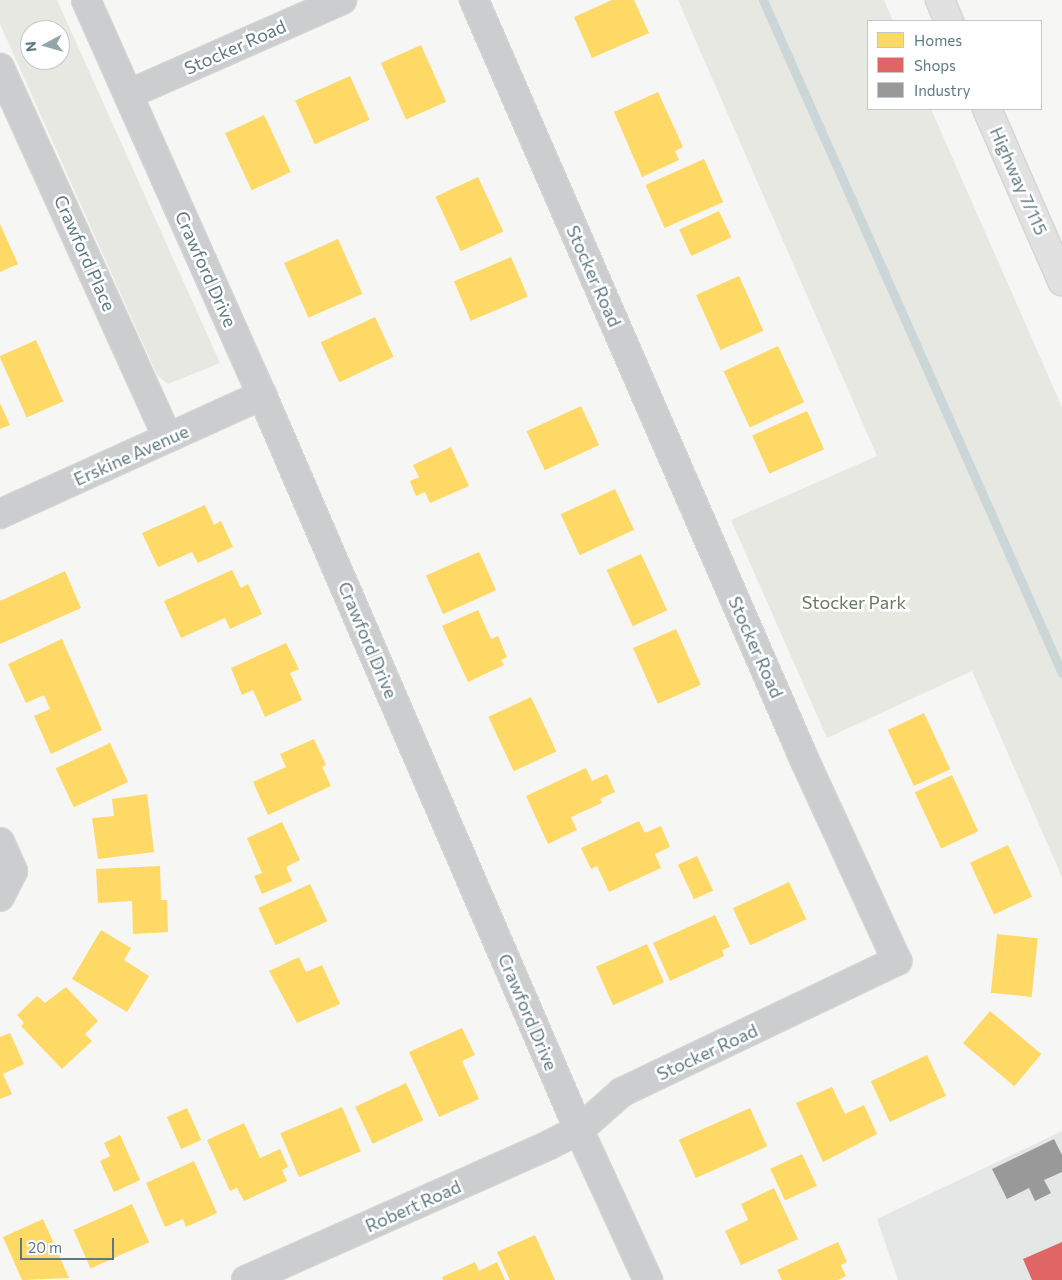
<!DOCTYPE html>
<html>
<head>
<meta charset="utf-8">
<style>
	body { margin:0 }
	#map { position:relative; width:1062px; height:1280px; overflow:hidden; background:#f6f6f4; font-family:Commissioner,sans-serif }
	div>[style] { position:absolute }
	.built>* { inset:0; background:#e5e7e7 }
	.green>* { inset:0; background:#e6e8e1 }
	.homes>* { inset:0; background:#ffd966; transform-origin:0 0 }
	.shops>* { inset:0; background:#e06666 }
	.industry>* { inset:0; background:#999 }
	.stream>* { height:9px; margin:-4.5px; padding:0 4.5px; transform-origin:4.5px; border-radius:4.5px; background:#cad6d7 }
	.roads { filter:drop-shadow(1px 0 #d3d4d4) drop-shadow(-1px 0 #d3d4d4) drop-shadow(0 1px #d3d4d4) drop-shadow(0 -1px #d3d4d4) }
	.minor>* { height:28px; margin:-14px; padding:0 14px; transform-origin:14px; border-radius:14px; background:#cccdce }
	.tertiary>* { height:28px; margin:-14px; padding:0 14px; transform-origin:14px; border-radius:14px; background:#cccdce }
	.motorway>* { height:28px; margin:-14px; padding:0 14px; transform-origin:14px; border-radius:14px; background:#e0e1e0 }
	span { translate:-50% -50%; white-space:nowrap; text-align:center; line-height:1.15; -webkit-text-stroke:5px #fff; paint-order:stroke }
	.street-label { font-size:18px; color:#5f7982 }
	.park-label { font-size:18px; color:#68795e }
	.legend { position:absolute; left:867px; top:20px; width:175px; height:90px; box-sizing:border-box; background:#fff; border:1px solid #bfc9cd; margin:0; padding:6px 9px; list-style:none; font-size:15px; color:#5f7982 }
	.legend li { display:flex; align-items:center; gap:10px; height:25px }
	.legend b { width:25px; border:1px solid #bfc9cd }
	.north { position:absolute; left:20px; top:20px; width:50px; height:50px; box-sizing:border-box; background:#fff; border:1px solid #bfc9cd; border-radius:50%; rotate:264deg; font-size:14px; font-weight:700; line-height:20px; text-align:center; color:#5f7982 }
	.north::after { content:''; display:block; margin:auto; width:18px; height:22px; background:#94a5aa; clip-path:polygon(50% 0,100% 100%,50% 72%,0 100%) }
	.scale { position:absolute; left:20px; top:1238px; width:94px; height:22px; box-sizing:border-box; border:2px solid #5f7982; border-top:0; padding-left:6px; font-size:15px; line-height:18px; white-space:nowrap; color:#5f7982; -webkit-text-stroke:4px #fff; paint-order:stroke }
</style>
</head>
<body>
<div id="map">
	<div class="built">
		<i style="clip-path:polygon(1062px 1131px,1062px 1280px,898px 1280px,877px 1219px)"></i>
	</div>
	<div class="green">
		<i style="clip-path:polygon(evenodd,0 0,57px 0,220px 363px,168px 384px,157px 375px,0 24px,0 0,30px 30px,60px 30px,60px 60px,30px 60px,30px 30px)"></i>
		<i style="clip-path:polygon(678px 0,884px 0,893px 21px,868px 21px,868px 109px,931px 109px,1062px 407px,1062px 877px,972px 671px,827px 738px,731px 520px,877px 456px)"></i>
	</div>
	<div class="homes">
		<i style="clip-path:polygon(612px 0,634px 0,649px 33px,592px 58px,574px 17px)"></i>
		<i style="left:421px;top:45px;width:62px;height:44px;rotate:66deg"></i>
		<i style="left:350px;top:76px;width:48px;height:60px;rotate:66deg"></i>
		<i style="clip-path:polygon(658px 92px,683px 147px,675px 151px,679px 160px,642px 177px,614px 112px)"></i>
		<i style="left:264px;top:115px;width:63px;height:43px;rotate:65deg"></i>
		<i style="left:704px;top:159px;width:47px;height:64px;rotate:66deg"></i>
		<i style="left:478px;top:177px;width:60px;height:47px;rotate:65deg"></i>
		<i style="left:719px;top:211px;width:29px;height:44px;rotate:65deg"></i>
		<i style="clip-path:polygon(0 224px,18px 264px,0 272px)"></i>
		<i style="left:338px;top:239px;width:60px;height:59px;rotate:66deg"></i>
		<i style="left:511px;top:257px;width:43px;height:62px;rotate:67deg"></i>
		<i style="left:739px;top:276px;width:60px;height:47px;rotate:66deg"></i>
		<i style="left:375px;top:317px;width:44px;height:60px;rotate:65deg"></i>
		<i style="left:36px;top:340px;width:67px;height:40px;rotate:66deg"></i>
		<i style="left:778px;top:346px;width:62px;height:60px;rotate:65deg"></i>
		<i style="clip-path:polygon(0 403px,10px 425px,0 429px)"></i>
		<i style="left:581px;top:406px;width:43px;height:60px;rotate:65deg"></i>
		<i style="left:807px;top:411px;width:42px;height:60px;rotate:66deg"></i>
		<i style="clip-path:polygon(451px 447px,469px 486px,430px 503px,425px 492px,416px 496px,410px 481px,419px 477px,413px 465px)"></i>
		<i style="left:615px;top:489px;width:45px;height:60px;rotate:65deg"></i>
		<i style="clip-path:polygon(205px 505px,214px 525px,221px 521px,233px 547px,198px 563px,192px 552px,158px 567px,142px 533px)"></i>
		<i style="left:479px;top:552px;width:42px;height:58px;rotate:66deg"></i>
		<i style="left:641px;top:554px;width:62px;height:38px;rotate:65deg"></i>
		<i style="clip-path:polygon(232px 570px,241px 588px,248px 584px,262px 614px,230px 629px,225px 618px,181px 638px,164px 601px)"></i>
		<i style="clip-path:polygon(65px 571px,81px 608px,0 644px,0 601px)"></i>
		<i style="clip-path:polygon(478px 610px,491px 639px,498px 636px,507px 657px,501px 660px,504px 665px,468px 682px,442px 626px)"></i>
		<i style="left:676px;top:629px;width:61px;height:47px;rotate:66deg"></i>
		<i style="clip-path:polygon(62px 639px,102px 730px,51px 754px,34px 716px,50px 709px,44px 695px,26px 703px,8px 664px)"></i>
		<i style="clip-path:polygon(286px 643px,299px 669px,290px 673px,302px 700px,265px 717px,253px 690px,242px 695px,231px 668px)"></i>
		<i style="left:531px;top:697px;width:60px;height:47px;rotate:65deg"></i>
		<i style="left:924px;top:713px;width:62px;height:40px;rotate:65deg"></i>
		<i style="clip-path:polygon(314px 739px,326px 765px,322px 767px,331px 786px,268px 815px,253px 782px,286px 767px,280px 754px)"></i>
		<i style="left:110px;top:743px;width:43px;height:60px;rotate:65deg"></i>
		<i style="clip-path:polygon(586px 768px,592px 781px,607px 774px,615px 792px,600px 799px,602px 803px,571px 817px,577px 830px,548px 844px,526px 796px)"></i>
		<i style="left:952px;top:775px;width:62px;height:41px;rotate:65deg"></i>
		<i style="clip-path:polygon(147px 794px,154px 852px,98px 859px,92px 818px,114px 816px,112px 799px)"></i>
		<i style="clip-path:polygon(639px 821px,645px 833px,661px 826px,670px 847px,655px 854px,661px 868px,609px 892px,597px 866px,591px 869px,581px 848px)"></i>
		<i style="clip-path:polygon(282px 822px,300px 860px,286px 867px,292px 881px,262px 894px,254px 876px,262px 873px,247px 838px)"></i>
		<i style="left:1008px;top:845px;width:57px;height:42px;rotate:65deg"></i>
		<i style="left:697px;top:856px;width:38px;height:21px;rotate:65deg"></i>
		<i style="clip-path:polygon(160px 866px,161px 900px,167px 900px,168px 932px,133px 934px,132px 901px,98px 903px,96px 869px)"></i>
		<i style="left:789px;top:882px;width:41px;height:62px;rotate:65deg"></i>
		<i style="left:310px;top:884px;width:41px;height:57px;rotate:65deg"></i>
		<i style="clip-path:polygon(715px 915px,730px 947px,722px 950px,724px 956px,670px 981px,653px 943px)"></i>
		<i style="clip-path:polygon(101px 930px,131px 948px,124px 960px,149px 976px,127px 1012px,72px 979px)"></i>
		<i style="left:997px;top:934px;width:41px;height:59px;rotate:6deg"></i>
		<i style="left:647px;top:944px;width:42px;height:56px;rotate:66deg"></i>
		<i style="clip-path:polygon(299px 957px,306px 972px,322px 965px,340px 1004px,297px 1023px,269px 971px)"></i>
		<i style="clip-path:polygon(66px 987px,98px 1021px,85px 1034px,92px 1041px,62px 1069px,21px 1026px,24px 1023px,17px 1015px,37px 996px,45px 1003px)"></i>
		<i style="left:990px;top:1011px;width:67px;height:42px;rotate:40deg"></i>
		<i style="clip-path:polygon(462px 1028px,475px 1055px,462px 1061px,479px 1099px,439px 1117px,409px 1052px)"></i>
		<i style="clip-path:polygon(10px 1033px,24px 1064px,3px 1074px,12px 1094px,0 1099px,0 1037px)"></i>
		<i style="left:927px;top:1055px;width:45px;height:62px;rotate:65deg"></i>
		<i style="left:406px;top:1083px;width:41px;height:56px;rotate:65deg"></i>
		<i style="clip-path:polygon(832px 1087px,845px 1114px,864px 1105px,877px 1134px,823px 1162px,796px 1103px)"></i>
		<i style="left:342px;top:1107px;width:48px;height:67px;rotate:67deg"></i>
		<i style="left:187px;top:1108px;width:35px;height:22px;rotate:66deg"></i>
		<i style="left:750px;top:1108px;width:42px;height:78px;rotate:66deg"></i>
		<i style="clip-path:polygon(244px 1123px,260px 1158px,280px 1149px,288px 1167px,282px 1170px,287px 1181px,244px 1201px,237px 1188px,230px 1191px,207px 1140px)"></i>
		<i style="clip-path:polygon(120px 1135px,140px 1180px,114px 1192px,100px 1161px,110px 1156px,104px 1143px)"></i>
		<i style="left:802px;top:1154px;width:35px;height:35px;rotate:65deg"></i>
		<i style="clip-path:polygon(194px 1161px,217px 1213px,186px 1227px,183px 1219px,165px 1227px,146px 1183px)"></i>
		<i style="clip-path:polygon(774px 1188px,798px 1239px,741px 1265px,725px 1231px,748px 1220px,741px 1204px)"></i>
		<i style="left:132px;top:1204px;width:42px;height:64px;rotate:66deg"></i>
		<i style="clip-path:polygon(43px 1219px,69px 1278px,22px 1280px,3px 1237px)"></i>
		<i style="clip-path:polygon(535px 1235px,555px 1280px,510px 1280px,497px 1252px)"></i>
		<i style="clip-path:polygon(838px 1242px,847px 1262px,841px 1265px,846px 1276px,838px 1280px,782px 1280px,777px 1270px)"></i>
		<i style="clip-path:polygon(475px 1262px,479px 1271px,497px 1262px,505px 1280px,443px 1280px,442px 1277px)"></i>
	</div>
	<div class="shops">
		<i style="clip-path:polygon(1062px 1242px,1062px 1280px,1032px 1280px,1023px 1259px)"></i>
	</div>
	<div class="industry">
		<i style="clip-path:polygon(1054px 1139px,1062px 1155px,1062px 1172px,1044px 1180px,1051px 1193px,1035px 1201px,1029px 1188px,1007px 1199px,992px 1169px)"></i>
	</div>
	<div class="stream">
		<i style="left:763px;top:0;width:736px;rotate:66.05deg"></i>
	</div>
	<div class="roads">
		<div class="minor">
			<i style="left:0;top:68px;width:406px;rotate:65.6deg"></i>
			<i style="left:129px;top:94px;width:233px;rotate:-23.8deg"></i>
			<i style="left:0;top:842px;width:32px;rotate:66deg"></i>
			<i style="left:13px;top:871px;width:29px;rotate:117deg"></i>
			<i style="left:246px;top:1280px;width:332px;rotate:-24deg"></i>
			<i style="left:549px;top:1145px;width:34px;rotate:-27deg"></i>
			<i style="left:579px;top:1130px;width:57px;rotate:-41.5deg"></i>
			<i style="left:622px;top:1092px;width:305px;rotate:-25.5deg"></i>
			<i style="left:897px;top:961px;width:228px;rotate:-114.7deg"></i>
			<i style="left:802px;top:754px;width:822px;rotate:-113.51deg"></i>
		</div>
		<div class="tertiary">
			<i style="left:86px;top:0;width:432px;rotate:66deg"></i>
			<i style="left:262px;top:395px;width:800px;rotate:66.67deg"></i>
			<i style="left:579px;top:1130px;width:165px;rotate:65.3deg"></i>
			<i style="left:0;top:514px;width:288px;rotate:-24.4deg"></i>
		</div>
		<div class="motorway">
			<i style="left:940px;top:0;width:23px;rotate:67deg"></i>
			<i style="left:987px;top:109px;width:188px;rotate:66.4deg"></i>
		</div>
	</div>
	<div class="street-label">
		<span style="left:235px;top:47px;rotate:-24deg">Stocker Road</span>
		<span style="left:1019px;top:181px;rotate:66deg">Highway 7/115</span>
		<span style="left:85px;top:253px;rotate:66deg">Crawford Place</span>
		<span style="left:206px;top:269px;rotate:66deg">Crawford Drive</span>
		<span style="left:594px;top:276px;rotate:66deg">Stocker Road</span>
		<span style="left:131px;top:455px;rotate:-24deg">Erskine Avenue</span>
		<span style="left:368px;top:640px;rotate:67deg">Crawford Drive</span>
		<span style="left:756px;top:647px;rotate:66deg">Stocker Road</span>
		<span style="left:528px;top:1012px;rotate:67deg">Crawford Drive</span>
		<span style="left:707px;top:1052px;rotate:-25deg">Stocker Road</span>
		<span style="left:413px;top:1206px;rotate:-24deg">Robert Road</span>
	</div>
	<div class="park-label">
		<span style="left:854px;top:602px">Stocker Park</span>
	</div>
	<ul class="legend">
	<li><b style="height:14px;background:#ffd966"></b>Homes</li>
	<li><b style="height:14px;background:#e06666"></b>Shops</li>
	<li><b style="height:14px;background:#999"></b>Industry</li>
	</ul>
	<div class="north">N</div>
	<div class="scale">20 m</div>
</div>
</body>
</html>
